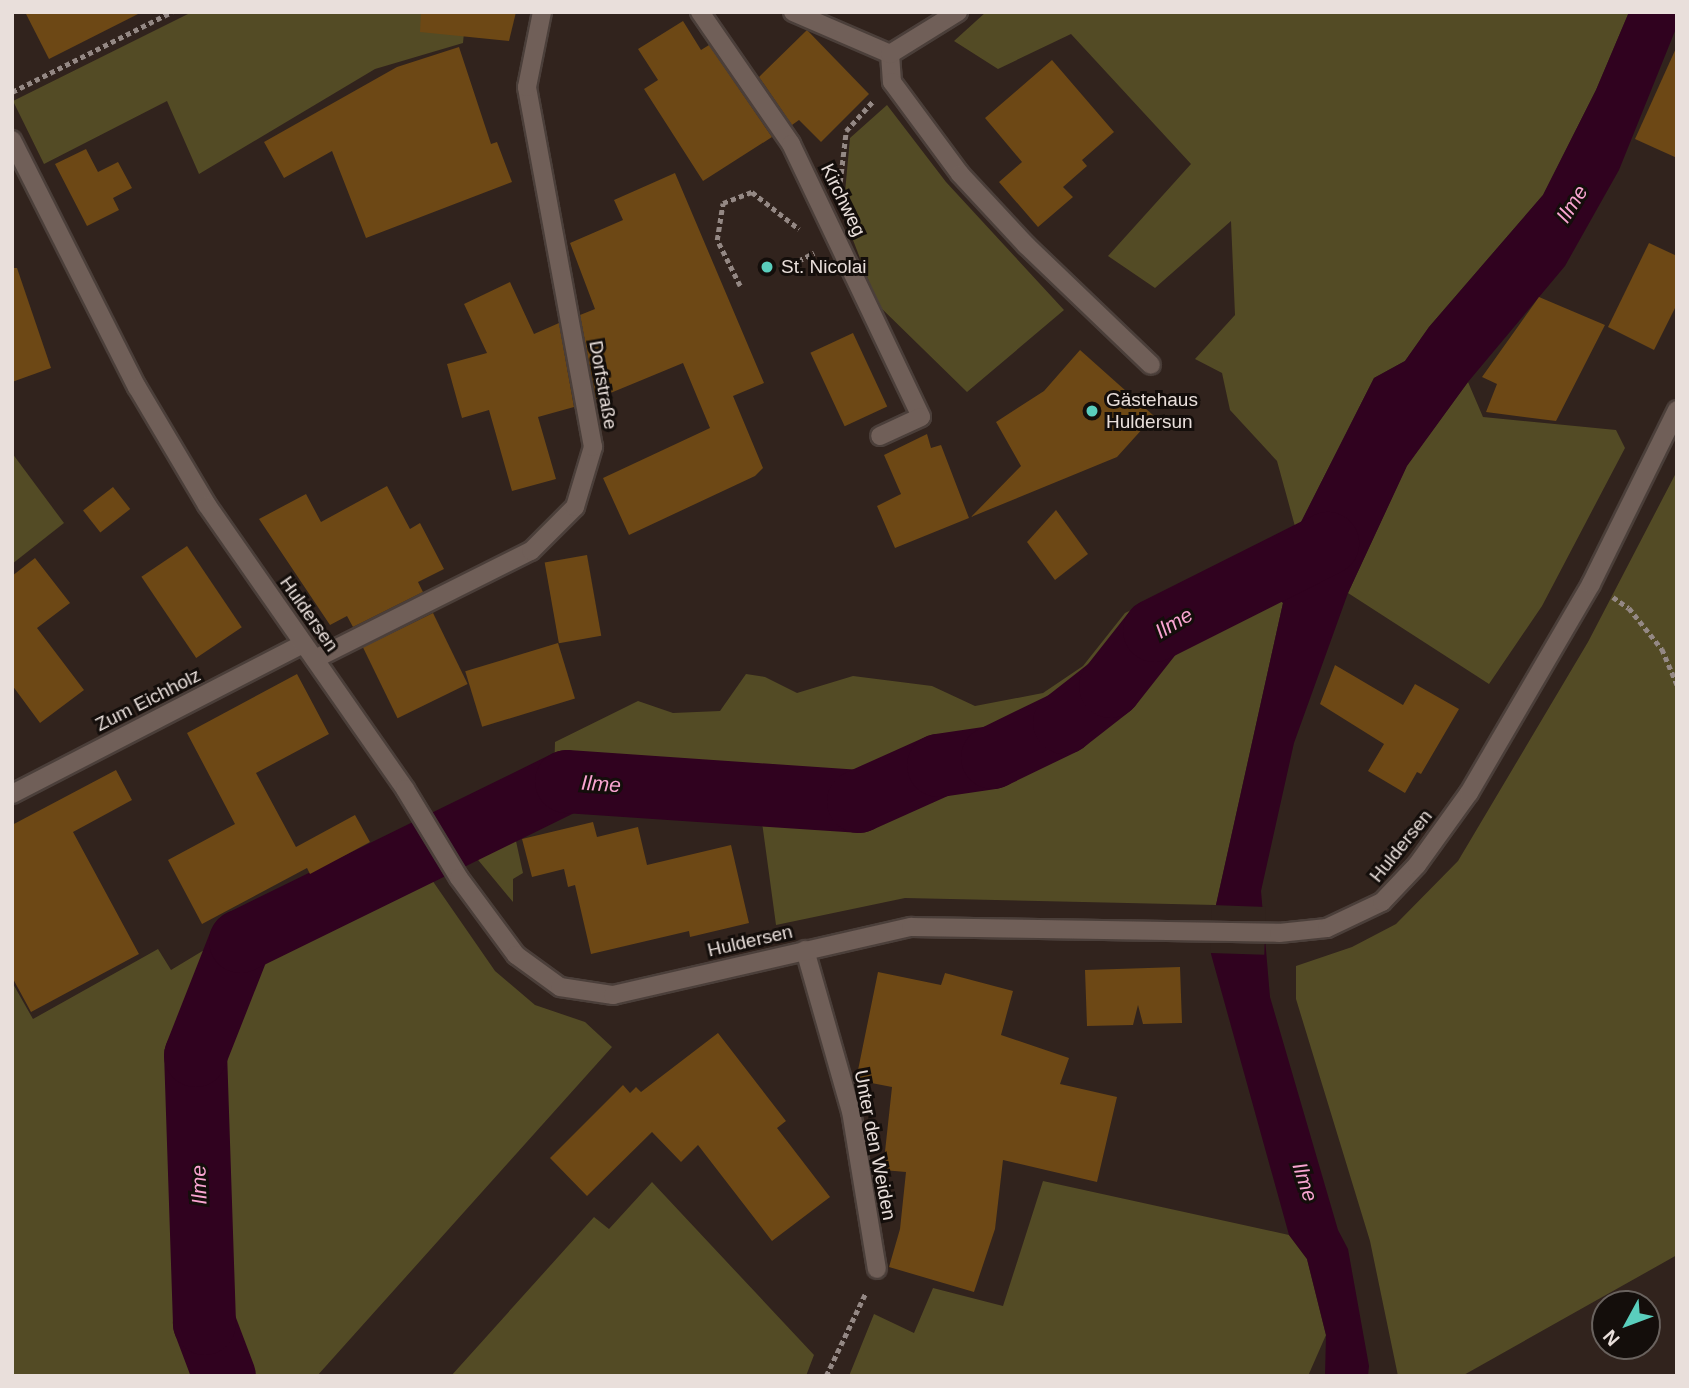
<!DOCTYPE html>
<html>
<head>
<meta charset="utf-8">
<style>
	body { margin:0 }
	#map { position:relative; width:1689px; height:1388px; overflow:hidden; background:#31231d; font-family:Arial,sans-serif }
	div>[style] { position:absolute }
	.green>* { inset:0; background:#534b25 }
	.water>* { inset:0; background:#30021f }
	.pier>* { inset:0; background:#31231d; transform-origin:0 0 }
	.river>* { height:63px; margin:-31.5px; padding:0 31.5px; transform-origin:31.5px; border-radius:31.5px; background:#30021f }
	.building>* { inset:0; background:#6d4815; transform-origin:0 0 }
	.path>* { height:4.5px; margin-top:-2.25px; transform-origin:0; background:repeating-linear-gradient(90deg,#948884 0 5px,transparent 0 8.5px) }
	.roads { filter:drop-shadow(2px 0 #4b3f3a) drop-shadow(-2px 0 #4b3f3a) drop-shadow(0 2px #4b3f3a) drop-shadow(0 -2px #4b3f3a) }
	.service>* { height:18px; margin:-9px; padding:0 9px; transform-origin:9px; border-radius:9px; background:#705f58 }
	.minor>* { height:18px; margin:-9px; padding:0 9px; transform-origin:9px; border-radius:9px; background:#705f58 }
	.tertiary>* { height:18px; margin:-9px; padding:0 9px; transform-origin:9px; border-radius:9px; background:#705f58 }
	.dots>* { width:19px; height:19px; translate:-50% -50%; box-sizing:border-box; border:4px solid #140e0b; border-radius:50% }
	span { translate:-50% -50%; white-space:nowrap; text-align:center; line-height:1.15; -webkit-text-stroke:6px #140e0b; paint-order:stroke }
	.street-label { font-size:19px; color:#e9dfdb }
	.poi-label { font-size:19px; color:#e9dfdb }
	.left { translate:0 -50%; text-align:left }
	.water-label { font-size:21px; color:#f9a5d1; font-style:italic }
	.frame { position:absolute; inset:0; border:14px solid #e9dfdb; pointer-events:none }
	.north { position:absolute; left:1591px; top:1290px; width:70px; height:70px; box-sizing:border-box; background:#140e0b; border:2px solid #69625e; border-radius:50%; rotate:229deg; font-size:19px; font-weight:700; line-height:28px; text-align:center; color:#e9dfdb }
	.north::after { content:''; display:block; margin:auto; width:24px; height:32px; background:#5acebd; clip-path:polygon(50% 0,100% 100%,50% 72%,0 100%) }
</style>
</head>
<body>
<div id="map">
	<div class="green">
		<i style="clip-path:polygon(192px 12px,466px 12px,463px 43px,375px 69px,199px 174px,167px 101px,44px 164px,13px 101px)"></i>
		<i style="clip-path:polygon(986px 12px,1629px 12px,1596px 90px,1543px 195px,1429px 327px,1405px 361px,1374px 378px,1297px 530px,1275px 595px,1283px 603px,1216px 905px,905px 898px,776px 925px,761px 815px,719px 807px,576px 806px,532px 817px,514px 832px,523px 873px,513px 879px,513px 902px,474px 855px,447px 813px,496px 790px,554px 777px,555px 742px,638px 701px,673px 713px,720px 711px,746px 674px,765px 677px,797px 693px,853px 676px,932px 686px,975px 706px,1043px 693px,1083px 666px,1125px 613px,1296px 530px,1277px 461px,1230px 410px,1222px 373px,1195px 359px,1235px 315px,1231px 221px,1155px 288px,1108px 256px,1191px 164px,1071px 34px,998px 69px,954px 41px)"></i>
		<i style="clip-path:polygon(887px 105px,946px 182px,1064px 310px,967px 392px,878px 305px,843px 214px,850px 138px)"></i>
		<i style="clip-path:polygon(1468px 382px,1483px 417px,1616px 430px,1625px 448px,1542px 606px,1489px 684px,1348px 593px,1407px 465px)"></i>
		<i style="clip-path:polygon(12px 453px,64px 523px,12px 564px)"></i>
		<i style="clip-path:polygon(1677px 471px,1677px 1255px,1462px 1376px,1398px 1376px,1370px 1241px,1296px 999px,1296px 966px,1352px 947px,1396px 924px,1458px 861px,1588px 642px)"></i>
		<i style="clip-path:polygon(405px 841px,495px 971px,535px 1005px,585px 1022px,612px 1047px,317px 1376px,12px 1376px,12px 982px,33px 1019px,158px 949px,171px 970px,304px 890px)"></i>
		<i style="clip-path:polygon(1043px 1181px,1289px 1235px,1307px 1259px,1326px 1335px,1308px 1376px,849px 1376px,874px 1314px,914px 1333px,933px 1288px,1003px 1306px)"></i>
		<i style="clip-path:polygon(652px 1182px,814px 1355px,806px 1376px,451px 1376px,594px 1217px,609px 1229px)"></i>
	</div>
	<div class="water">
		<i style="clip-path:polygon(1629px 12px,1677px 12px,1677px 26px,1619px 170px,1565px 266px,1468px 382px,1407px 466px,1348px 593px,1294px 743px,1261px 891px,1270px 997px,1338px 1230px,1348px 1249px,1369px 1366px,1368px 1376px,1325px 1376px,1326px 1335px,1307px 1259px,1289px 1235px,1211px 954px,1216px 905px,1283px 603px,1275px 596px,1297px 530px,1374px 378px,1405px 361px,1429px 327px,1543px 195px,1596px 90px)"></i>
	</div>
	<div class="pier">
		<i style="left:1212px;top:905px;width:54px;height:48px;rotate:2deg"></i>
	</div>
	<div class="river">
		<i style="left:224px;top:1376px;width:57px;rotate:-110.7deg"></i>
		<i style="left:204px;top:1323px;width:268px;rotate:-91.9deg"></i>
		<i style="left:195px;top:1055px;width:123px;rotate:-68.5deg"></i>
		<i style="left:240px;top:941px;width:363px;rotate:-26.1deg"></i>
		<i style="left:566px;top:781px;width:293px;rotate:3.9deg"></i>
		<i style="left:858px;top:801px;width:88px;rotate:-24.2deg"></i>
		<i style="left:938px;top:765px;width:55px;rotate:-8.4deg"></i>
		<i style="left:992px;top:757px;width:80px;rotate:-25.9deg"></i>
		<i style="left:1064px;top:722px;width:58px;rotate:-38deg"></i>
		<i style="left:1110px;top:686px;width:71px;rotate:-51.8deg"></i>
		<i style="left:1154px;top:630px;width:194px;rotate:-26.7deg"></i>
	</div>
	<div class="building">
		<i style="clip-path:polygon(25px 12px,142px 12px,49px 59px)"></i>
		<i style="clip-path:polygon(421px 12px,516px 12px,509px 41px,420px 32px)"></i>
		<i style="clip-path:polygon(683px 21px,701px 50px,709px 45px,772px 137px,703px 181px,644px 89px,658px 80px,638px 49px)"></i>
		<i style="clip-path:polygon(807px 30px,869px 94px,821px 142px,799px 120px,792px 125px,759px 77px)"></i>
		<i style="clip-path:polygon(1677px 46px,1677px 158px,1635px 139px)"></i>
		<i style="clip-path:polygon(459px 47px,491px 144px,497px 142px,512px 182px,366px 238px,332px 151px,284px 178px,264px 142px,397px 67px)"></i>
		<i style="clip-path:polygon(1052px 60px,1114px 132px,1082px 160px,1087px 166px,1063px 187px,1073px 197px,1038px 227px,999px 182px,1022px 162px,985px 118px)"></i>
		<i style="clip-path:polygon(86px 149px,98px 172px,118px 162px,132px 188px,113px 198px,119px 210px,87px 226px,55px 164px)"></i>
		<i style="clip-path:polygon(675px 173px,764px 383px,733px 396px,763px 468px,755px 476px,629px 535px,603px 478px,710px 428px,683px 363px,596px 399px,580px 315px,595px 309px,570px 243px,623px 220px,614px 200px)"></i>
		<i style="clip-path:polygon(1649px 243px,1677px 256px,1677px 304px,1654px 350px,1608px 327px)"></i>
		<i style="clip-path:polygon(12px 268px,17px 268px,51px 368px,12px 382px)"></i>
		<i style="clip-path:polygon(510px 282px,534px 334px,559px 323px,574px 407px,538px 417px,556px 479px,512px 491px,489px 410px,462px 418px,447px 364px,487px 353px,464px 304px)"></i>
		<i style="clip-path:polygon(1539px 297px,1605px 325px,1556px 421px,1486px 412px,1497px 384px,1482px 377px)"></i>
		<i style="left:853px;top:333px;width:81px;height:47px;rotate:65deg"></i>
		<i style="clip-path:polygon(1080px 350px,1154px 416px,1117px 457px,971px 517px,1021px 466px,996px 422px,1044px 391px)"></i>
		<i style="clip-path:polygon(927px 434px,931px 448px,941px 445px,969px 518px,895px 548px,877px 506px,901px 494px,884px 455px)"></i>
		<i style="clip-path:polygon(387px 486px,410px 529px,420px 523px,444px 569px,418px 582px,423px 592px,353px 627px,347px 616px,330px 625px,259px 519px,306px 494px,321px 522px)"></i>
		<i style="left:113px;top:487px;width:28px;height:38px;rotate:52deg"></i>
		<i style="clip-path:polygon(1056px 510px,1088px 554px,1055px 580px,1027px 542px)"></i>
		<i style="left:187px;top:546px;width:98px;height:55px;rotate:56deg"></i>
		<i style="left:587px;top:555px;width:82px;height:43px;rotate:80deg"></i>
		<i style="clip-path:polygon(35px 558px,70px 603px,37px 628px,84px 690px,40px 723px,12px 685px,12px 576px)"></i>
		<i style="left:433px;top:613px;width:79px;height:78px;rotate:64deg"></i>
		<i style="left:558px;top:643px;width:58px;height:97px;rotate:73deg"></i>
		<i style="clip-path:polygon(1335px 665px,1403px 705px,1415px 684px,1459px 709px,1421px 774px,1417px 772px,1405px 793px,1368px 771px,1384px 744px,1320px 704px)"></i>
		<i style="clip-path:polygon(297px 674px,329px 734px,256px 773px,296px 847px,355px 815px,370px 842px,310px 874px,307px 868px,202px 924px,168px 860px,235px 824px,187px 733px)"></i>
		<i style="clip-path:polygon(116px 770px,132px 800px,73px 832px,139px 954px,31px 1012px,12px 977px,12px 825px)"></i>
		<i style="clip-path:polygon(593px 822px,597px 837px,638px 827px,647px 865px,731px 845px,749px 923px,690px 937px,689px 931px,591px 954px,575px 885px,568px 887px,564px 869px,532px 877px,522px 839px)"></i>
		<i style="clip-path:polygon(1180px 967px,1182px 1023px,1143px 1024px,1138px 1005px,1133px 1025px,1087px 1026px,1085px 970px)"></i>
		<i style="clip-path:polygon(878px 972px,941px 985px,945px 973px,1013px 991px,1001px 1035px,1069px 1058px,1060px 1084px,1117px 1097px,1097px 1182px,1003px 1160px,995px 1229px,974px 1292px,889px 1267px,900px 1229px,906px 1172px,883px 1170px,892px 1087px,856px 1080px)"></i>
		<i style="clip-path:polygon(718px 1033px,786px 1121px,777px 1128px,830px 1197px,772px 1241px,698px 1145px,681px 1162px,652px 1132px,587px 1196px,550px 1158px,623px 1085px,630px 1093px,636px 1087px,641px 1092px)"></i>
	</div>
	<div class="path">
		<i style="left:12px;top:92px;width:179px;rotate:-26.6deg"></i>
		<i style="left:840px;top:182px;width:51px;rotate:-83.3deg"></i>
		<i style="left:846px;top:131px;width:42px;rotate:-47.9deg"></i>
		<i style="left:798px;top:261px;width:18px;rotate:-27deg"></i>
		<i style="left:740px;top:286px;width:51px;rotate:-116.6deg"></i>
		<i style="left:717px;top:240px;width:37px;rotate:-81deg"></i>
		<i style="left:723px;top:203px;width:31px;rotate:-21deg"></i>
		<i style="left:752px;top:192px;width:60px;rotate:38.2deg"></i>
		<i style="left:1613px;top:597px;width:19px;rotate:35deg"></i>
		<i style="left:1629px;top:608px;width:53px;rotate:51.2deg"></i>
		<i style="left:1662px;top:649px;width:39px;rotate:67deg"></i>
		<i style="left:826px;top:1376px;width:93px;rotate:-64.5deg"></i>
	</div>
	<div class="roads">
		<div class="service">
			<i style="left:890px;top:54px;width:28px;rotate:86deg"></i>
			<i style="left:892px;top:82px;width:114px;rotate:53.5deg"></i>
			<i style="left:960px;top:174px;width:97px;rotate:47.1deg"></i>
			<i style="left:1026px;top:245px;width:173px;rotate:43.8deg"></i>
		</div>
		<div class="minor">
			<i style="left:700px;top:12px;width:160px;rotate:55.4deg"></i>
			<i style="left:791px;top:144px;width:302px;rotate:64.5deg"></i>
			<i style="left:921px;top:417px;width:45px;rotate:155.1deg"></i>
			<i style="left:793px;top:12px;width:106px;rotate:23.4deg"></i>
			<i style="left:890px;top:54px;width:80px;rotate:-31.7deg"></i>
			<i style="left:315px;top:659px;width:241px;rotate:-26.6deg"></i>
			<i style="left:531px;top:551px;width:62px;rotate:-45deg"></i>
			<i style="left:575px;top:507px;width:63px;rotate:-73.3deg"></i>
			<i style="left:593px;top:447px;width:366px;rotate:-100.4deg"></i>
			<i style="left:527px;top:87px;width:76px;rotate:-78.7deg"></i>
			<i style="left:12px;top:794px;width:327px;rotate:-27.3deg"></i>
			<i style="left:805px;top:950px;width:167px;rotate:74.1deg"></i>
			<i style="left:851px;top:1111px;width:160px;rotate:80.7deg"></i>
		</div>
		<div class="tertiary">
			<i style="left:12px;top:140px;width:277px;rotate:63.2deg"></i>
			<i style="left:137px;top:387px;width:137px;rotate:59.3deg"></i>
			<i style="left:207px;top:505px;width:346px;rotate:55.1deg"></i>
			<i style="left:405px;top:789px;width:104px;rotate:58.8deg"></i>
			<i style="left:459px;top:878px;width:96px;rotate:53.5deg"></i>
			<i style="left:516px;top:955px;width:54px;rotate:36deg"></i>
			<i style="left:560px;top:987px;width:54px;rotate:8.6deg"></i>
			<i style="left:613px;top:995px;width:306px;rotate:-12.9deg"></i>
			<i style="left:911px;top:927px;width:368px;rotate:0.9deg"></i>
			<i style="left:1279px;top:933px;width:48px;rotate:-5.9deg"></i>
			<i style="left:1327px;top:928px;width:61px;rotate:-25.3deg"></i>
			<i style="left:1382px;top:902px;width:51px;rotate:-46.6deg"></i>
			<i style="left:1417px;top:865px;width:89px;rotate:-54.2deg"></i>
			<i style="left:1469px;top:793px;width:242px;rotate:-59.7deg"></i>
			<i style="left:1591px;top:584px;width:194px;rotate:-63.7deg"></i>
		</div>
	</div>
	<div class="dots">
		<i style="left:767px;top:267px;background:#5acebd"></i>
		<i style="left:1092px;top:411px;background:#5acebd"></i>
	</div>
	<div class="street-label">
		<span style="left:843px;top:200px;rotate:64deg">Kirchweg</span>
		<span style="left:603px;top:385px;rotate:80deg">Dorfstraße</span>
		<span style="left:309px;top:614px;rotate:55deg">Huldersen</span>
		<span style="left:148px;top:700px;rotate:-27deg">Zum Eichholz</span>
		<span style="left:1401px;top:846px;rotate:-51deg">Huldersen</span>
		<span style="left:750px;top:941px;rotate:-13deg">Huldersen</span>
		<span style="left:875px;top:1145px;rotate:79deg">Unter den Weiden</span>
	</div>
	<div class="poi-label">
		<span class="left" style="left:781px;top:267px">St. Nicolai</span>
		<span class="left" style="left:1106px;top:411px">Gästehaus<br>Huldersun</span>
	</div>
	<div class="water-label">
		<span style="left:1572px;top:204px;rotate:-58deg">Ilme</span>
		<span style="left:1174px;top:623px;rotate:-31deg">Ilme</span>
		<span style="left:601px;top:784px;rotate:4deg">Ilme</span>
		<span style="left:1305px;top:1182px;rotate:72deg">Ilme</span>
		<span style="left:199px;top:1185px;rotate:-92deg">Ilme</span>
	</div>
	<div class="frame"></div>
	<div class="north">N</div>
</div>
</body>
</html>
